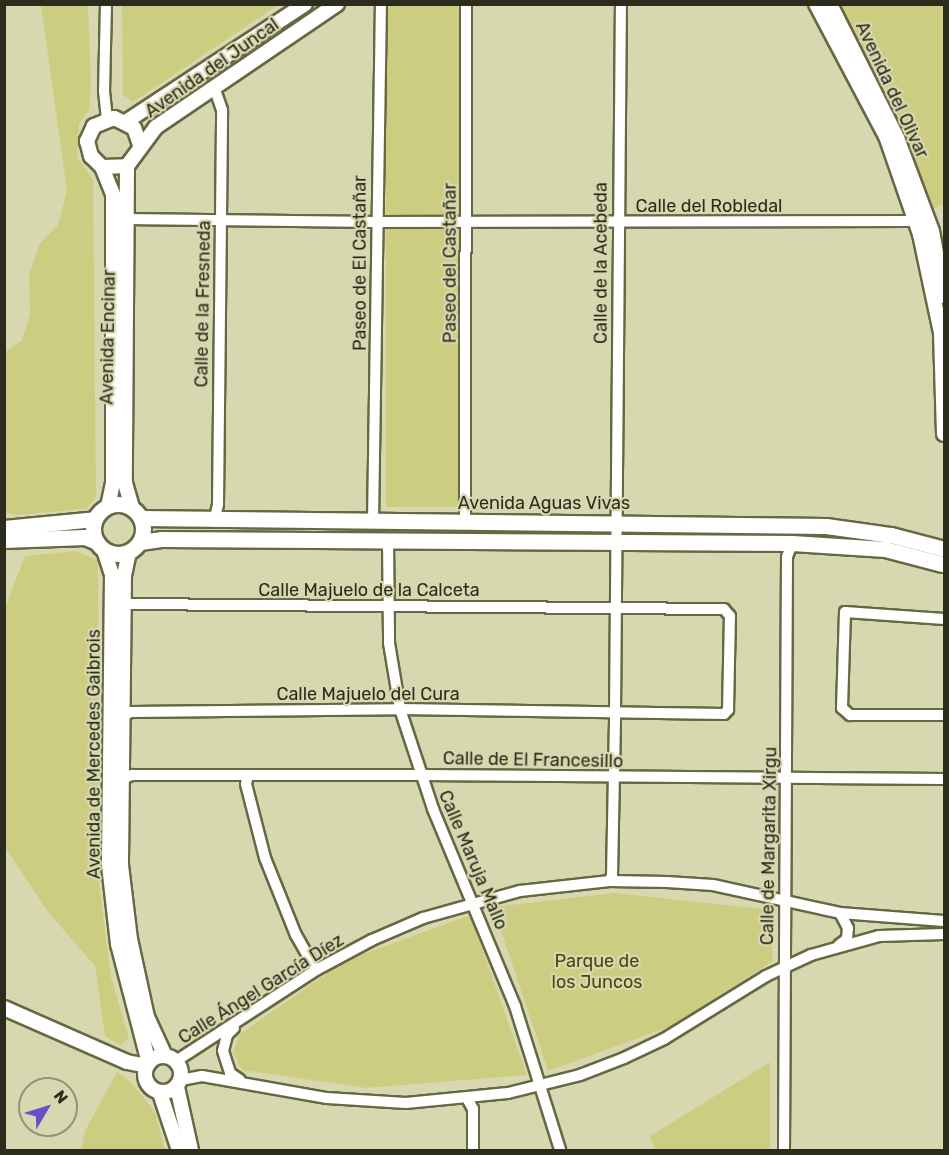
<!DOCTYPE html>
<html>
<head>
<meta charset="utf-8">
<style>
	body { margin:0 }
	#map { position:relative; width:949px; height:1155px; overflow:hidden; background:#d7d8b0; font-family:Rubik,sans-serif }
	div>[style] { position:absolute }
	.green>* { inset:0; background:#cdcd82; transform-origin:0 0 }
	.roads { filter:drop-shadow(2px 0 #676743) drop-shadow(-2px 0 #676743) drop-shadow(0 2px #676743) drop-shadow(0 -2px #676743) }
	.minor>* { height:10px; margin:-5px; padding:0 5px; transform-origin:5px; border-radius:5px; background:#fff }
	.tertiary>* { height:14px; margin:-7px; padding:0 7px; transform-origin:7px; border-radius:7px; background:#fff }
	.tertiary>.ring { margin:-7px; padding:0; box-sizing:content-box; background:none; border:14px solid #fff; border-radius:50% }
	.secondary>* { height:15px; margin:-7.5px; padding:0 7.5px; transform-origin:7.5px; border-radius:7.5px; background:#fff }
	.secondary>.ring { margin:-7.5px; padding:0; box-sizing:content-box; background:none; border:15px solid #fff; border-radius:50% }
	span { translate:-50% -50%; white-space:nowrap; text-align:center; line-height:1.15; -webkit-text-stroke:4.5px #d7d8b0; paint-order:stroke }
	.street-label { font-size:18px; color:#2c2c1c }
	.park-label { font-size:18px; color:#49480b }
	.frame { position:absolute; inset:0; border:6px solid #2c2c1c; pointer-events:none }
	.north { position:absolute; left:18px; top:1077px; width:60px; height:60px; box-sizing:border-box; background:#d7d8b0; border:2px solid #939375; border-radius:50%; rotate:52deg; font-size:16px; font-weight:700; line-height:24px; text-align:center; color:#2c2c1c }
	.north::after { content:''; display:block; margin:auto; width:21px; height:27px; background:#6a50ca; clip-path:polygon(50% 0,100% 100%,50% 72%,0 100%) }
</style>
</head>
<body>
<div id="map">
	<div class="green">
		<i style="clip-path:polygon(41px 5px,88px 5px,91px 86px,89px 110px,79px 124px,77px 157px,93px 180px,96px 497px,86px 509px,17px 515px,5px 512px,5px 352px,22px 340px,30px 314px,29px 275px,40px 243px,58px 225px,67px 191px)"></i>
		<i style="clip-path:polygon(122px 5px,122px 4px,278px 5px,133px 102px,123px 95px)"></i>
		<i style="left:386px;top:5px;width:74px;height:502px"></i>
		<i style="clip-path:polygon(840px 5px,944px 5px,944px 204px,933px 209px,891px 99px)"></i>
		<i style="clip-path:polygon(75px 551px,98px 560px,99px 883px,111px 977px,129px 1038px,121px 1045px,105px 1036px,95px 966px,48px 912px,5px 847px,5px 608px,25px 556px)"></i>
		<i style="clip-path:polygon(615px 893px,770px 910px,773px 961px,669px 1027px,548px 1071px,493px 907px)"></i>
		<i style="clip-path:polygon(470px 915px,527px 1075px,366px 1088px,242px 1070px,233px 1052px,240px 1034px,345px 961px)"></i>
		<i style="clip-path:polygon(770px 1062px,770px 1150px,655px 1150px,650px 1136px)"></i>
		<i style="clip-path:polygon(117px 1072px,131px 1082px,155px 1112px,165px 1150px,81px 1150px,85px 1131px)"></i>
	</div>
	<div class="roads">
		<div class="minor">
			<i style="left:106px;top:4px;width:87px;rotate:91.3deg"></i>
			<i style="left:104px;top:91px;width:27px;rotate:84deg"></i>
			<i style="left:125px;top:219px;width:252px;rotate:0.7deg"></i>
			<i style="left:377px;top:222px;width:539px;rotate:-0.11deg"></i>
			<i style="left:214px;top:522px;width:18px;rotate:-77deg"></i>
			<i style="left:218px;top:504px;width:394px;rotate:-89.4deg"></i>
			<i style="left:222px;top:110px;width:24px;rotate:-109deg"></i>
			<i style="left:373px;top:522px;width:518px;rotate:-89.12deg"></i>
			<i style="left:465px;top:522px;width:518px;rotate:-89.89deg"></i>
			<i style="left:388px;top:541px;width:102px;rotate:89.4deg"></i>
			<i style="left:389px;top:643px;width:67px;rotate:80.5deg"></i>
			<i style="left:400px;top:709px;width:105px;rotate:71.7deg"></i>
			<i style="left:433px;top:809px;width:213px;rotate:67.4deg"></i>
			<i style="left:515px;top:1006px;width:151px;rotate:72.6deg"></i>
			<i style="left:944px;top:619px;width:99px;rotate:-176deg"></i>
			<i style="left:845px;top:612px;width:96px;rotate:91.8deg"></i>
			<i style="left:842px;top:708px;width:11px;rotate:41deg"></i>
			<i style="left:850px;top:715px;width:94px"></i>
			<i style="left:122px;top:716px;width:10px;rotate:-24deg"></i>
			<i style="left:131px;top:712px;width:269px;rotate:-0.6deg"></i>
			<i style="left:400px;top:709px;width:324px;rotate:0.9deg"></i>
			<i style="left:724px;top:714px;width:6px;rotate:-45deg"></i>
			<i style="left:728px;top:710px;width:94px;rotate:-88.8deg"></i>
			<i style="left:730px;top:616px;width:9px;rotate:-131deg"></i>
			<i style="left:724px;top:609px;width:601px;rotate:-179.52deg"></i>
			<i style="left:248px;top:775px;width:9px;rotate:103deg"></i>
			<i style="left:246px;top:784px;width:76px;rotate:75.6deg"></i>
			<i style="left:265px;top:858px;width:83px;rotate:68.1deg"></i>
			<i style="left:296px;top:935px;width:40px;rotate:60.3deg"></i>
			<i style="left:122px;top:779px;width:11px;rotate:-22deg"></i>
			<i style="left:132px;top:775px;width:288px"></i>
			<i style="left:420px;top:775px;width:524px;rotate:0.44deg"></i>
			<i style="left:609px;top:881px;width:6px;rotate:-59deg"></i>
			<i style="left:612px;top:876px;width:162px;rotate:-88.9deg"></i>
			<i style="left:615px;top:714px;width:710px;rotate:-89.52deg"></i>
			<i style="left:839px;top:945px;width:10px;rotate:-37deg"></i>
			<i style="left:847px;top:939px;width:11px;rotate:-85deg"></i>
			<i style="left:848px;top:928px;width:17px;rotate:-118deg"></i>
			<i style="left:234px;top:1028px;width:10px;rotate:135deg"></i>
			<i style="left:227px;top:1035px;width:16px;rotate:104deg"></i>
			<i style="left:223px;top:1051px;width:23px;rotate:72deg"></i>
			<i style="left:230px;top:1073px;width:12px;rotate:35deg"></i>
			<i style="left:176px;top:1061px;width:167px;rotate:-33deg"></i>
			<i style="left:316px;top:970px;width:64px;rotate:-28.2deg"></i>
			<i style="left:372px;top:940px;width:56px;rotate:-23.3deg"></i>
			<i style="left:423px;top:918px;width:101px;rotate:-15.6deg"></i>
			<i style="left:520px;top:891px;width:90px;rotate:-6.4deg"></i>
			<i style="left:609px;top:881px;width:58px;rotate:1deg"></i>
			<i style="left:667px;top:882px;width:46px;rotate:3.7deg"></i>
			<i style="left:713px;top:885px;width:130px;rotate:12.4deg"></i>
			<i style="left:840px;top:913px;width:104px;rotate:4.4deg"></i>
			<i style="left:181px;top:1080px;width:21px;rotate:-11deg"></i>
			<i style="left:202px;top:1076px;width:127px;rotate:10deg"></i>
			<i style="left:327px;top:1098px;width:79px;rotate:3.6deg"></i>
			<i style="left:406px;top:1103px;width:102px;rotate:-5.6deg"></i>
			<i style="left:508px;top:1093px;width:74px;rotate:-14deg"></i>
			<i style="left:580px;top:1075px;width:47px;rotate:-21.1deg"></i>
			<i style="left:624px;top:1058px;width:44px;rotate:-25.4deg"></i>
			<i style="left:664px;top:1039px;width:120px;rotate:-31.7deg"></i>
			<i style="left:766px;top:976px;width:50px;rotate:-25deg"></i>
			<i style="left:811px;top:955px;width:71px;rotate:-15.6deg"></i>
			<i style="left:879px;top:936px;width:65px;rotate:-1.8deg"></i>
			<i style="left:468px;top:1100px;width:10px;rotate:61deg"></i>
			<i style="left:473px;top:1109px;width:41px;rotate:90deg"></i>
			<i style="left:784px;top:1150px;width:593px;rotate:-89.71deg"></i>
			<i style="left:787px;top:557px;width:15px;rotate:-70deg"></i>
		</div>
		<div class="tertiary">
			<i style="left:816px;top:4px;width:149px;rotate:62.1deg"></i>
			<i style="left:886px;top:136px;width:104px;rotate:70.9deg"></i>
			<i style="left:920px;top:234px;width:101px;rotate:78deg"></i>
			<i style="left:941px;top:333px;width:101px;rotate:88.3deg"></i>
			<i style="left:830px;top:4px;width:150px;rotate:63.4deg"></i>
			<i style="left:897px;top:138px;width:99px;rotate:69.4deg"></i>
			<i style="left:932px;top:231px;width:66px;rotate:79.5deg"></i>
			<i style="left:127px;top:121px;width:213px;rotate:-33.3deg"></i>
			<i style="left:140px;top:145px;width:18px;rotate:-109deg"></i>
			<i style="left:134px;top:128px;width:22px;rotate:-153deg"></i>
			<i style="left:114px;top:118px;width:22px;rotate:158deg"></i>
			<i style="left:94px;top:126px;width:17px;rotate:115deg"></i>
			<i style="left:87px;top:141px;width:16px;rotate:75deg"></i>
			<i style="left:91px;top:156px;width:16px;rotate:45deg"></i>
			<i style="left:102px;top:167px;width:25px;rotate:-2deg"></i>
			<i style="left:127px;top:166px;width:49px;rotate:-53.4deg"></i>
			<i style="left:156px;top:127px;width:219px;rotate:-34.2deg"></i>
			<i style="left:127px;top:166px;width:317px;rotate:90.4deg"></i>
			<i style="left:125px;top:483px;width:26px;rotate:74deg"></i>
			<i style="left:102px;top:167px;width:29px;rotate:68deg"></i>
			<i style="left:113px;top:194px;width:289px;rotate:90deg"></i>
			<i style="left:113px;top:483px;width:24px;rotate:102deg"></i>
			<i style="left:104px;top:550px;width:26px;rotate:72deg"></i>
			<i style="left:112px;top:575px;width:290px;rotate:90.6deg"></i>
			<i style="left:109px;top:865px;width:80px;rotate:83.5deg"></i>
			<i style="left:118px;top:944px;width:123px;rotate:75.4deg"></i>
			<i style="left:129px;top:552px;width:24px;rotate:102deg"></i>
			<i style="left:124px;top:575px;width:290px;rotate:90.6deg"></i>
			<i style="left:121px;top:865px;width:75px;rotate:83.1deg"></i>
			<i style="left:130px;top:939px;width:80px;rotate:77.7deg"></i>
			<i style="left:147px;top:1017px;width:43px;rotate:65.2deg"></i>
			<i style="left:4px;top:1008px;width:134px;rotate:23.7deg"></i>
			<i style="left:127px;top:1062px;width:20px;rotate:11deg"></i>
			<i class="ring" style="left:145px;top:1056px;width:22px;height:22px"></i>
			<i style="left:177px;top:1087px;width:65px;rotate:77.5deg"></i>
			<i style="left:160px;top:1093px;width:60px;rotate:71.6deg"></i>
		</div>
		<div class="secondary">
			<i class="ring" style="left:93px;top:504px;width:35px;height:35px"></i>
			<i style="left:141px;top:518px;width:685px;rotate:0.67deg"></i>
			<i style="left:826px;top:526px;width:66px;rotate:7.9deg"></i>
			<i style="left:891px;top:535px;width:55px;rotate:14.8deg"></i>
			<i style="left:4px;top:528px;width:91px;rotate:-5.6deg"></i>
			<i style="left:4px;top:540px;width:81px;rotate:-2.1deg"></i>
			<i style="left:85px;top:537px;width:13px;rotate:23deg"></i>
			<i style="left:140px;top:542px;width:21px;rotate:-8deg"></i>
			<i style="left:161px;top:539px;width:631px;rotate:0.36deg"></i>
			<i style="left:792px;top:543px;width:93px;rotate:3.7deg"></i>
			<i style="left:885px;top:549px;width:59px;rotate:14.7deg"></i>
		</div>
	</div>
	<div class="street-label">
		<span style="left:212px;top:68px;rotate:-35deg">Avenida del Juncal</span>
		<span style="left:892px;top:90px;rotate:65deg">Avenida del Olivar</span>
		<span style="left:709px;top:206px">Calle del Robledal</span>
		<span style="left:360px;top:263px;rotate:-90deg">Paseo de El Castañar</span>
		<span style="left:450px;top:263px;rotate:-90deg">Paseo del Castañar</span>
		<span style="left:601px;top:263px;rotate:-90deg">Calle de la Acebeda</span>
		<span style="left:203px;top:304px;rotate:-89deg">Calle de la Fresneda</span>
		<span style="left:108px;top:337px;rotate:-89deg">Avenida Encinar</span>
		<span style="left:544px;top:503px">Avenida Aguas Vivas</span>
		<span style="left:369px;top:590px">Calle Majuelo de la Calceta</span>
		<span style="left:368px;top:694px">Calle Majuelo del Cura</span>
		<span style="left:94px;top:754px;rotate:-90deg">Avenida de Mercedes Gaibrois</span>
		<span style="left:533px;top:760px;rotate:1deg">Calle de El Francesillo</span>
		<span style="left:769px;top:846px;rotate:-89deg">Calle de Margarita Xirgu</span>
		<span style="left:473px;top:860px;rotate:67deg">Calle Maruja Mallo</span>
		<span style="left:261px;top:989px;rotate:-32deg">Calle Ángel García Díez</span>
	</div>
	<div class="park-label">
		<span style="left:597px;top:972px">Parque de<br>los Juncos</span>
	</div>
	<div class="frame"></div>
	<div class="north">N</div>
</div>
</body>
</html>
